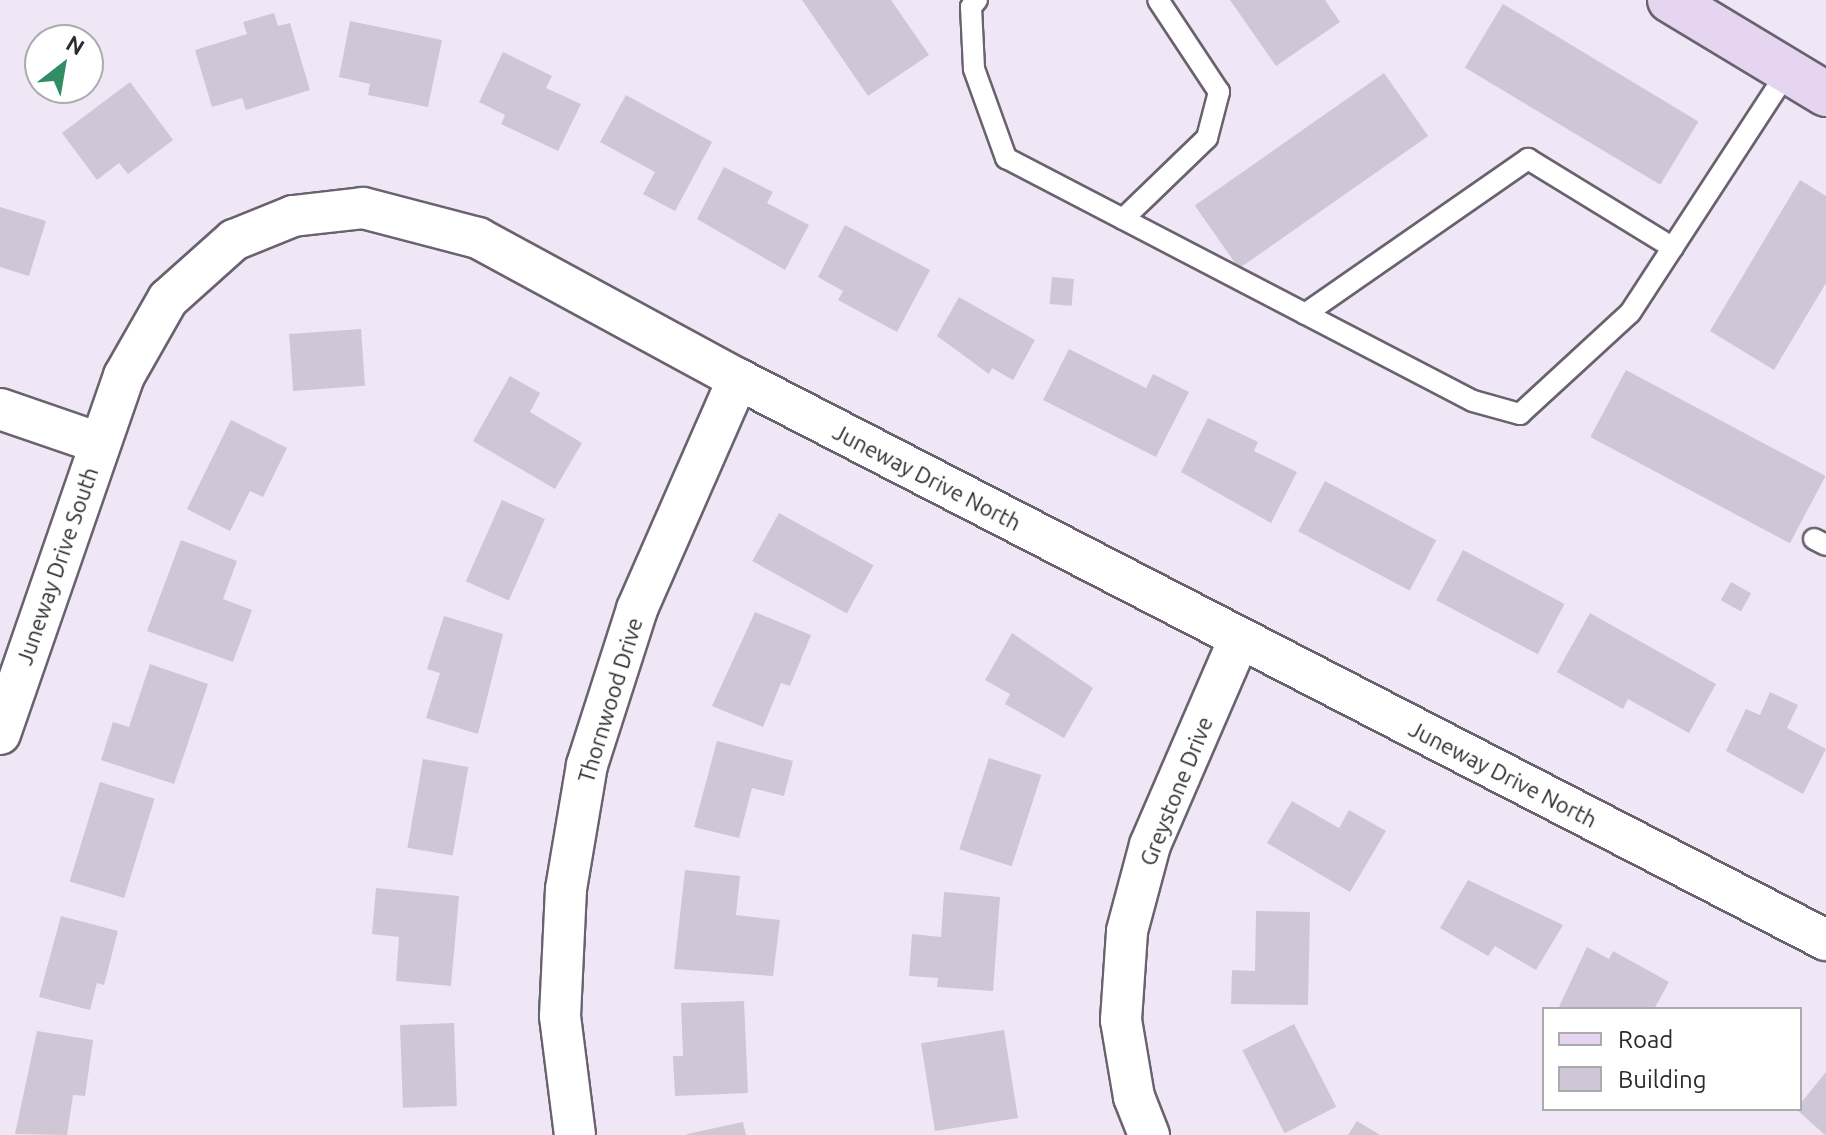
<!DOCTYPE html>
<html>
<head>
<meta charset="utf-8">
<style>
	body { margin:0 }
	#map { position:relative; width:1826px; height:1135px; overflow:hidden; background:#efe7f6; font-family:Ubuntu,sans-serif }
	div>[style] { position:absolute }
	.building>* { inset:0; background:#cfc7d6; transform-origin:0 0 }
	.roads { filter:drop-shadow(2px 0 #6a626f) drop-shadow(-2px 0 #6a626f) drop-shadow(0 2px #6a626f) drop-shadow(0 -2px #6a626f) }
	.lane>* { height:20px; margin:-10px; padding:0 10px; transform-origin:10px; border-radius:10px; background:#fff }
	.street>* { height:40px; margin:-20px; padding:0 20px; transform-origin:20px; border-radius:20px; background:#fff }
	.secondary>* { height:44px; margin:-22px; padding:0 22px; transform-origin:22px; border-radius:22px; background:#e6d5f1 }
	span { translate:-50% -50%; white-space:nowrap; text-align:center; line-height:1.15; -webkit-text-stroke:6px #fff; paint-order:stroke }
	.street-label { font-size:22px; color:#2e2b30 }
	.legend { position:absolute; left:1542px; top:1007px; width:260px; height:104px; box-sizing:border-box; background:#fff; border:2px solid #abaaac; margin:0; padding:10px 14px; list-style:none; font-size:24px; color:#2e2b30 }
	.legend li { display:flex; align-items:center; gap:16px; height:40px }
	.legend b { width:40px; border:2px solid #abaaac }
	.north { position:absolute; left:24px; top:24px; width:80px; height:80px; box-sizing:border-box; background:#fff; border:2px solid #abaaac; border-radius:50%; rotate:31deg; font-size:22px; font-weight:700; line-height:32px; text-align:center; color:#2e2b30 }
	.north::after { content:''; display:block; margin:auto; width:28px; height:36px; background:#318d64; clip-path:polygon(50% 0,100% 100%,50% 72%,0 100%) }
</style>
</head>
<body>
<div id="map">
	<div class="building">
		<i style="clip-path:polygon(802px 0,891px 0,929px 55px,868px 96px)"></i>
		<i style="clip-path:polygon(1230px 0,1325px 0,1340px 22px,1276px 66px)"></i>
		<i style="left:1503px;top:4px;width:228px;height:74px;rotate:31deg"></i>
		<i style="clip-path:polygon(274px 13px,278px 26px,290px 23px,310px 90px,246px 110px,242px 98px,212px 107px,195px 50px,247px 34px,243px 22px)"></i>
		<i style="clip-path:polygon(350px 21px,442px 40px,428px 107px,368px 95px,370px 84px,339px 77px)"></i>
		<i style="clip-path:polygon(503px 52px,552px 76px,546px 88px,581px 104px,558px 151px,501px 124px,505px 115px,479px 102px)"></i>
		<i style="left:1384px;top:73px;width:77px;height:231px;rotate:55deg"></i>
		<i style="clip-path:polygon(130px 82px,173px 140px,128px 174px,119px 163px,97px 180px,62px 133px)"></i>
		<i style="clip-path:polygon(626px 95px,712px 142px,675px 211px,643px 194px,655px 172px,600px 142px)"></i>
		<i style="clip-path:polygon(724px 167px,773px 192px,767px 203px,809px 225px,785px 270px,697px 219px)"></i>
		<i style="clip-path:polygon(1800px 180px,1826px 196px,1826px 283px,1774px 370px,1710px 331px)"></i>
		<i style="clip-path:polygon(0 207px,46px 221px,29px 276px,0 267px)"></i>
		<i style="clip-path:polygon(845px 225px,930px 270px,897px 332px,838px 300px,843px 291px,818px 277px)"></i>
		<i style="left:1052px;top:277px;width:22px;height:27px;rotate:5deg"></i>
		<i style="clip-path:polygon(959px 297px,1035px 340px,1013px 380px,992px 368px,989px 374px,937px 336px)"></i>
		<i style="left:361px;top:329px;width:57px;height:72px;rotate:86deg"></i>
		<i style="clip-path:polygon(1069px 349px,1146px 388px,1153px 374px,1189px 392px,1156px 457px,1043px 400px)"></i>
		<i style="left:1626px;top:370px;width:226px;height:76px;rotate:28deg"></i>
		<i style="clip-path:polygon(510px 376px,540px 393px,530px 412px,582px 443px,555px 489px,473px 441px)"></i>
		<i style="clip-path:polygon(1208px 418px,1258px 442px,1254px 451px,1297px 472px,1271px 523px,1181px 472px)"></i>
		<i style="clip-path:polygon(231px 420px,287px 448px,263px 497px,250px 491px,230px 531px,187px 509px)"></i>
		<i style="left:1325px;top:481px;width:126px;height:57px;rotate:28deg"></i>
		<i style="left:502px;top:500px;width:47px;height:89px;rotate:24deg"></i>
		<i style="left:779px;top:513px;width:108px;height:55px;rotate:29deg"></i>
		<i style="clip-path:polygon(181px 540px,237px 561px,223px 599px,252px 610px,233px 662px,147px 631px)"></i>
		<i style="left:1463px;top:550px;width:115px;height:57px;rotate:28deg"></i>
		<i style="left:1731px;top:582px;width:23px;height:21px;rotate:29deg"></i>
		<i style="clip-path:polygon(755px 612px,811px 635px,790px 686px,781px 683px,763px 727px,712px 706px)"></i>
		<i style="clip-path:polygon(1590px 613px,1716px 684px,1689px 733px,1628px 699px,1623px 709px,1557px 672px)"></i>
		<i style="clip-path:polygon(444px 616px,503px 634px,478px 734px,426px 718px,440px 673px,427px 669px)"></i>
		<i style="clip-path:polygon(1012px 633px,1093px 688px,1064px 738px,1005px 704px,1010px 694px,985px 680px)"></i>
		<i style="clip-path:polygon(150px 664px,208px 684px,174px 784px,101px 760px,113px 722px,129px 727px)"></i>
		<i style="clip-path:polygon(1770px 692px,1798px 705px,1787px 728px,1826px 749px,1803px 794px,1726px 751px,1746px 709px,1760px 715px)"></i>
		<i style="clip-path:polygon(717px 741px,793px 761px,784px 796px,752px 788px,739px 838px,694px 827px)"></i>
		<i style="left:989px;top:758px;width:55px;height:96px;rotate:18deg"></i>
		<i style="left:423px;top:759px;width:46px;height:90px;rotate:10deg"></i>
		<i style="left:100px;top:782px;width:57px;height:104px;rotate:17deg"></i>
		<i style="clip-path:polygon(1292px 801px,1339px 828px,1349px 810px,1386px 831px,1350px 892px,1267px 843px)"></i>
		<i style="clip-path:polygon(685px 870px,740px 876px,736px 915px,780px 920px,773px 976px,674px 969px)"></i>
		<i style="clip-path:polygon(1468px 880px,1563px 925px,1536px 970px,1495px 946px,1488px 956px,1440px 928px)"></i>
		<i style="clip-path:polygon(376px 888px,459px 896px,451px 986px,396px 981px,399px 937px,372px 934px)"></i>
		<i style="clip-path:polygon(944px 892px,1000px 897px,993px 991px,937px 987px,938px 978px,909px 976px,912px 934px,941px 937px)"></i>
		<i style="clip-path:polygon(1256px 911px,1310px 912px,1308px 1005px,1231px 1004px,1232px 970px,1255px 971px)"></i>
		<i style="clip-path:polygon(61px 916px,118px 931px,104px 985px,97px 983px,90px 1010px,39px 997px)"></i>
		<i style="clip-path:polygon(1587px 947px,1609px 959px,1613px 951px,1669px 982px,1654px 1009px,1558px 1009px)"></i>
		<i style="clip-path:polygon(744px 1001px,748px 1093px,675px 1096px,673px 1056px,683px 1056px,681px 1003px)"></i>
		<i style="left:454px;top:1023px;width:83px;height:54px;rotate:88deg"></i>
		<i style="left:1294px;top:1024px;width:93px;height:58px;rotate:63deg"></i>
		<i style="left:1004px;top:1030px;width:89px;height:84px;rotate:81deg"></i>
		<i style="clip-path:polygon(37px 1031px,93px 1040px,85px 1096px,73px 1095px,67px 1135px,15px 1134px)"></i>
		<i style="clip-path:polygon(1826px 1072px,1826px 1135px,1825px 1135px,1796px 1109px)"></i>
		<i style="clip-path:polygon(1357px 1121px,1380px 1135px,1348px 1135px)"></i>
		<i style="clip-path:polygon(743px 1122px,746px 1135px,687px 1135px,687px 1134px)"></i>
	</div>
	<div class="roads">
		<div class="lane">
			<i style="left:977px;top:0;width:9px;rotate:131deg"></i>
			<i style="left:971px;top:7px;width:62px;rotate:87.2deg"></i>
			<i style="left:974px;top:69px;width:95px;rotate:70.2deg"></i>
			<i style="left:1006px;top:158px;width:526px;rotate:27.49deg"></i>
			<i style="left:1473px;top:401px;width:49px;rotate:15.5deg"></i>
			<i style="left:1520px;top:414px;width:149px;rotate:-42.6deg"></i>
			<i style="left:1630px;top:313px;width:289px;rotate:-56.9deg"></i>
			<i style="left:1123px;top:219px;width:117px;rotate:-44deg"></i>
			<i style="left:1207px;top:138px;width:48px;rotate:-75.4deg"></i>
			<i style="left:1219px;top:92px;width:110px;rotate:-123.5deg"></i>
			<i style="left:1305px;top:314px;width:272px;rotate:-34.8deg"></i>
			<i style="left:1528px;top:159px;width:170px;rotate:31.5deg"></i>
			<i style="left:1814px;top:539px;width:13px;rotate:27deg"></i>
		</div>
		<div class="street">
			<i style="left:0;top:409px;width:105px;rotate:19deg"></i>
			<i style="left:0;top:734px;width:379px;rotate:-70.9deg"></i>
			<i style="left:124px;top:376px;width:89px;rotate:-60.3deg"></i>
			<i style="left:168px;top:299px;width:89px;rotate:-41.8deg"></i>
			<i style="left:234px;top:240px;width:64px;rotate:-22.1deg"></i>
			<i style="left:293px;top:216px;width:70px;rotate:-6.5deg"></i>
			<i style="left:363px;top:208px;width:119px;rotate:14.6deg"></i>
			<i style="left:478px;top:238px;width:296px;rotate:28.5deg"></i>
			<i style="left:738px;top:379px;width:1224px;rotate:27.28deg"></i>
			<i style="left:575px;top:1135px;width:120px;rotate:-97.2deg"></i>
			<i style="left:560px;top:1016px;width:127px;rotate:-87.3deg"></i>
			<i style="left:566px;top:889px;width:126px;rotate:-80.4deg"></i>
			<i style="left:587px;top:765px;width:164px;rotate:-72.2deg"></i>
			<i style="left:637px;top:609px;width:251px;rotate:-66.3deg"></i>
			<i style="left:1149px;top:1135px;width:41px;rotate:-111.5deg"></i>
			<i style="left:1134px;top:1097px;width:78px;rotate:-99.6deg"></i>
			<i style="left:1121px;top:1020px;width:89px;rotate:-86.1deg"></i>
			<i style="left:1127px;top:931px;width:89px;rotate:-75deg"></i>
			<i style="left:1150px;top:845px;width:224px;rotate:-66.6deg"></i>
		</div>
		<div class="secondary">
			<i style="left:1670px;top:0;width:182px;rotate:31.1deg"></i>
		</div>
	</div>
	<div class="street-label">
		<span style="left:927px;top:477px;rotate:27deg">Juneway Drive North</span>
		<span style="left:57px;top:566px;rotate:-71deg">Juneway Drive South</span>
		<span style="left:610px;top:700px;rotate:-73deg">Thornwood Drive</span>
		<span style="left:1503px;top:774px;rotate:27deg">Juneway Drive North</span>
		<span style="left:1176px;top:791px;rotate:-68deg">Greystone Drive</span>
	</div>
	<ul class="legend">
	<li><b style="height:10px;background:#e6d5f1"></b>Road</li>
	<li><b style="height:22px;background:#cfc7d6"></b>Building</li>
	</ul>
	<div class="north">N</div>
</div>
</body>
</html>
